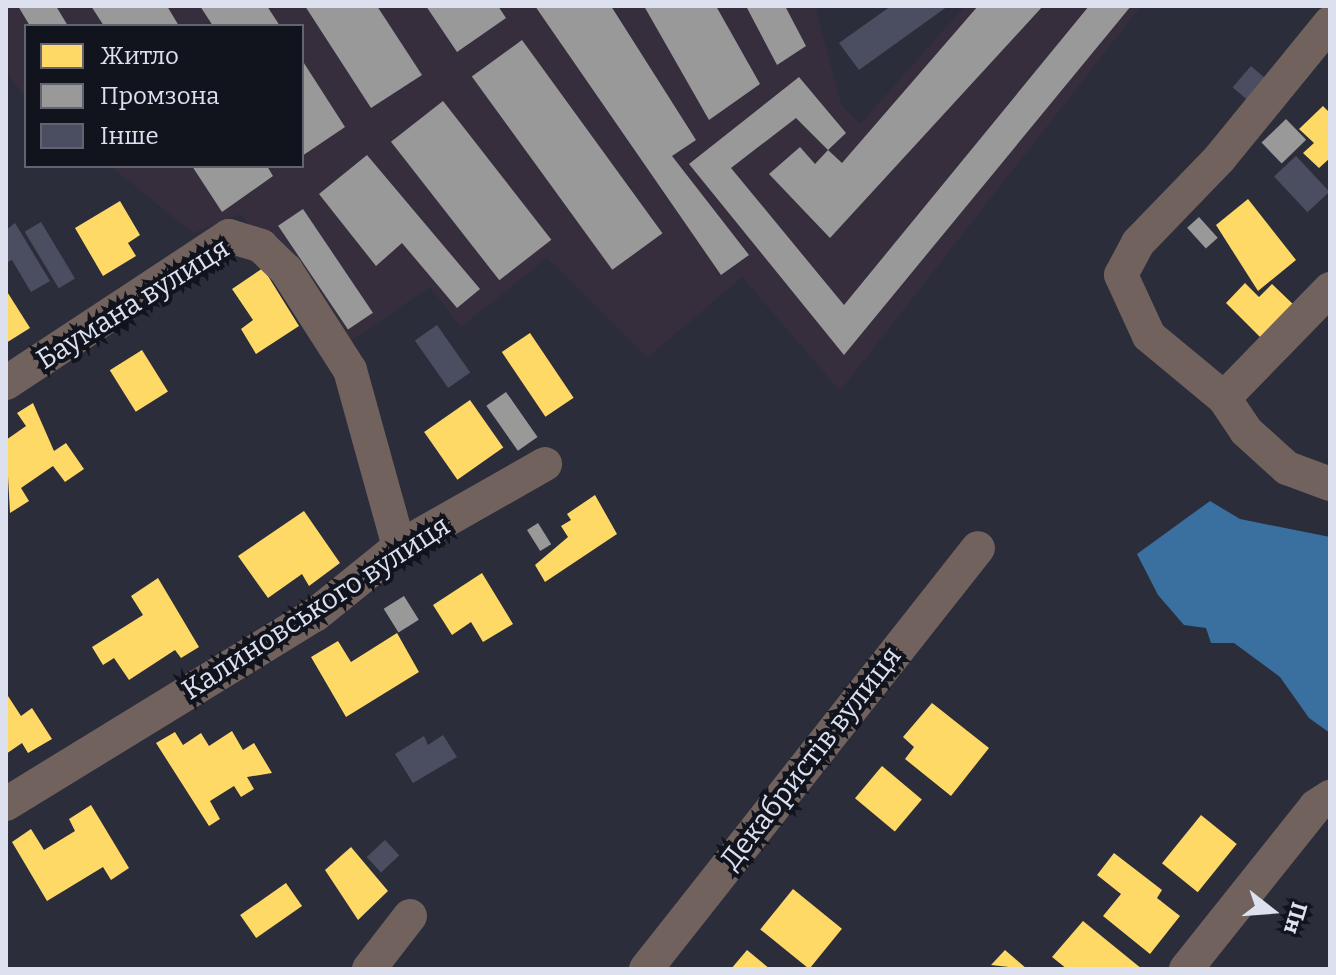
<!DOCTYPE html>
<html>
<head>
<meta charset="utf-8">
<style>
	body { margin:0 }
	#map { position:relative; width:1336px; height:975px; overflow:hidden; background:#2b2d3a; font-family:Bitter,serif }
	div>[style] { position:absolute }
	.industrial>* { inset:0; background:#372e3d }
	.water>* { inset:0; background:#39709f }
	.homes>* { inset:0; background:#ffd966; transform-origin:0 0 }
	.industry>* { inset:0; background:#999; transform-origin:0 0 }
	.building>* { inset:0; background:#4b4e60; transform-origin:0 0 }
	.street>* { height:34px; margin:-17px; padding:0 17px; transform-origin:17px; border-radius:17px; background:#71625e }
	span { translate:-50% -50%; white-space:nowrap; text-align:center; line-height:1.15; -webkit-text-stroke:8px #11131d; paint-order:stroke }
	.street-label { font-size:28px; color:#dce0ef }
	.frame { position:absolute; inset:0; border:8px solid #dce0ef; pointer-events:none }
	.legend { position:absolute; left:24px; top:24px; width:280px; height:144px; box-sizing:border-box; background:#11131d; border:2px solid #626571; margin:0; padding:10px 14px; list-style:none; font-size:24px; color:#dce0ef }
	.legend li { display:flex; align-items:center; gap:16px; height:40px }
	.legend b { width:40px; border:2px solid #626571 }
	.north { position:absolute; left:1232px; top:871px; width:80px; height:80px; -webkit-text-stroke:6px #11131d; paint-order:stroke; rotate:107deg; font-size:22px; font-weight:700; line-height:32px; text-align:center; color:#dce0ef }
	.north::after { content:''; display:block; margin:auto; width:28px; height:36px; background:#dce0ef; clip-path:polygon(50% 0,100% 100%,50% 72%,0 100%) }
</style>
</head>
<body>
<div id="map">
	<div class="industrial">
		<i style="clip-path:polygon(6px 6px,815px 6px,841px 104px,860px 124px,965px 6px,1141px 6px,840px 391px,742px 277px,647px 358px,547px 258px,461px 327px,430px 287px,348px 343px,240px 214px,193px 233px,110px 166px,302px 166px,302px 26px,26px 26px,26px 99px,6px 70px)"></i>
	</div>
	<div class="water">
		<i style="clip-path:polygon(1210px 501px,1240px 519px,1330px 537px,1330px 733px,1309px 718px,1280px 677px,1234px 643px,1211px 643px,1206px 628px,1184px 625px,1158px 595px,1137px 554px)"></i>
	</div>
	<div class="homes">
		<i style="clip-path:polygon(1323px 106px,1330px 113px,1330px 158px,1319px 168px,1303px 153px,1314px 143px,1299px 129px)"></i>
		<i style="clip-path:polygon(1248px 199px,1296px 260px,1258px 291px,1216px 225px)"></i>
		<i style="clip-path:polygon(120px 201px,140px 235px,128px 243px,136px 256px,103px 276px,75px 228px)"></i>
		<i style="clip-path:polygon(263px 268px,299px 326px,256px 354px,241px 329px,253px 320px,232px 289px)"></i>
		<i style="clip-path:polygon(1245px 283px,1259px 297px,1272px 284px,1297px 308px,1264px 341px,1226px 303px)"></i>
		<i style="clip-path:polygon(6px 290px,30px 328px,6px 343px)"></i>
		<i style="left:530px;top:333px;width:78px;height:34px;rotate:56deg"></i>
		<i style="left:142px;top:350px;width:49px;height:38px;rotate:58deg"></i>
		<i style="left:470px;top:400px;width:58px;height:56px;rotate:55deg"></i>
		<i style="clip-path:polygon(33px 403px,54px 451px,66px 443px,84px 469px,65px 482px,53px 466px,21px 488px,29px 501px,10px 513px,6px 440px,26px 426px,17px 413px)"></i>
		<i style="clip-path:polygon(595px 495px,617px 534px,545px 582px,535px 565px,568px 537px,561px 526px,571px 520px,567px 514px)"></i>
		<i style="clip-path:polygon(304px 511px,340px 563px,309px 586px,302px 574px,268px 598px,238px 556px)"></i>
		<i style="clip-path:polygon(482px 573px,513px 624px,483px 642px,471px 622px,452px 635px,433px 605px)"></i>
		<i style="clip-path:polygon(158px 578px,199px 647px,181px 658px,175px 650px,129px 680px,114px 658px,103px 665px,92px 647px,143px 615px,131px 596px)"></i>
		<i style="clip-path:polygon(397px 633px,419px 672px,346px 717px,311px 657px,338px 641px,351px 662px)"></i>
		<i style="clip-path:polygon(8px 696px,21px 716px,32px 708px,52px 739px,28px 753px,22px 743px,6px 754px)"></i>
		<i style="clip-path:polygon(932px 703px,989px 748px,951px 796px,905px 759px,914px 747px,903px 737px)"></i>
		<i style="clip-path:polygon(232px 731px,243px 750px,254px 743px,272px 773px,247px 777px,254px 789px,241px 797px,234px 786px,210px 801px,220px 819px,209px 826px,156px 743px,175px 732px,183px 745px,201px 733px,209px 746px)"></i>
		<i style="left:882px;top:766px;width:52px;height:42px;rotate:40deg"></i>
		<i style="clip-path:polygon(91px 805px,129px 868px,111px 880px,103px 867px,47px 901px,12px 842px,31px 829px,44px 850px,75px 831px,69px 819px)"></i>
		<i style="left:1201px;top:815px;width:46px;height:62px;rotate:39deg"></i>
		<i style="clip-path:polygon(351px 847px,388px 891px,358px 920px,325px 870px)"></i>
		<i style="clip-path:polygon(1114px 853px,1162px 890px,1157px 898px,1180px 916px,1150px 954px,1103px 916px,1121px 894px,1097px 875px)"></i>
		<i style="left:286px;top:883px;width:28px;height:56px;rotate:55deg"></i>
		<i style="left:793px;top:889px;width:63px;height:52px;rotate:39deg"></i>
		<i style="clip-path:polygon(1083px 921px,1142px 969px,1067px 969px,1052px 957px)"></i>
		<i style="clip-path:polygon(747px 950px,770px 969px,731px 969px)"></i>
		<i style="clip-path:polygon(1005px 950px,1027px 969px,991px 965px)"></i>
	</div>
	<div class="industry">
		<i style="clip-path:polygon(18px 6px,56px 6px,68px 26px,30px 26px)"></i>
		<i style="clip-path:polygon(91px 6px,167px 6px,179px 26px,104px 26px)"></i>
		<i style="clip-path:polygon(200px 6px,267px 6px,280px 26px,213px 26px)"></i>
		<i style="clip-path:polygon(305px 6px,377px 6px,422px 75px,371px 108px)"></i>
		<i style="clip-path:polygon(426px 6px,498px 6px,506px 18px,457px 52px)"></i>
		<i style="clip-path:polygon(535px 6px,611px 6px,696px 140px,672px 156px,749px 255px,721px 275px)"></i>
		<i style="clip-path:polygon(644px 6px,716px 6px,760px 84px,709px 120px)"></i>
		<i style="clip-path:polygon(746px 6px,785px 6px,806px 46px,777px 65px)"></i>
		<i style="clip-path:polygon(978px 6px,1043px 6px,830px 238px,769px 174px,800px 147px,815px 164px,828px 150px,842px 163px)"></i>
		<i style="clip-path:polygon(1089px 6px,1131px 6px,844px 355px,689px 164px,799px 77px,846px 133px,828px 150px,796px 118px,731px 168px,844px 305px)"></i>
		<i style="left:522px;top:40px;width:239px;height:62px;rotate:54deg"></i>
		<i style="clip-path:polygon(302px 60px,345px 127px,302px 156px)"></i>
		<i style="left:443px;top:101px;width:176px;height:66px;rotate:52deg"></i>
		<i style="left:1286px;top:119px;width:29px;height:34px;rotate:46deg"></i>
		<i style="clip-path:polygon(367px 155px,480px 289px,457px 308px,402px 243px,376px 266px,319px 194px)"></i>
		<i style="clip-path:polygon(192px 166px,267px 166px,273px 176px,222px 212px)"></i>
		<i style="left:303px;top:209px;width:125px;height:30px;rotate:56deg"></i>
		<i style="left:1199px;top:217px;width:28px;height:16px;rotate:48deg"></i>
		<i style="left:506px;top:392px;width:55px;height:24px;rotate:55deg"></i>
		<i style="left:538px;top:523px;width:25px;height:13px;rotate:58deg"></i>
		<i style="left:404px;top:596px;width:28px;height:24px;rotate:58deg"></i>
	</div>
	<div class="building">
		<i style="clip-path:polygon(891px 6px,948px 6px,859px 70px,839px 43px)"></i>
		<i style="left:1251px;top:66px;width:23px;height:28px;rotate:41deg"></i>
		<i style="left:1296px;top:156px;width:49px;height:30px;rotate:47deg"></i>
		<i style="left:41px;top:222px;width:66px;height:19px;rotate:59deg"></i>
		<i style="clip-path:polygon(15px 223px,50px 281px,31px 292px,12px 260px,6px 263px,6px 230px)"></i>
		<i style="left:437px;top:325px;width:58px;height:27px;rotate:55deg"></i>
		<i style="clip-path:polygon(443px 735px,457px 757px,413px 783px,395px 754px,424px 736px,428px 745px)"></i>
		<i style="left:385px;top:840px;width:21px;height:25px;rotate:47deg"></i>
	</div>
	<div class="street">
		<i style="left:1330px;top:23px;width:174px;rotate:129.2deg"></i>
		<i style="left:1220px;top:158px;width:118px;rotate:134deg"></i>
		<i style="left:1138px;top:243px;width:36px;rotate:118deg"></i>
		<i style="left:1121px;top:275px;width:67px;rotate:65.3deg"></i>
		<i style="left:1149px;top:336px;width:97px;rotate:39.6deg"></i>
		<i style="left:1224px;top:398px;width:40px;rotate:56deg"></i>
		<i style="left:1246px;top:431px;width:55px;rotate:42.1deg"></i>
		<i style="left:1287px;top:468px;width:46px;rotate:20.4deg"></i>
		<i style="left:6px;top:383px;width:267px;rotate:-33.4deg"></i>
		<i style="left:229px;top:236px;width:34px;rotate:17deg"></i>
		<i style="left:261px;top:246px;width:35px;rotate:44deg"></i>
		<i style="left:286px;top:270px;width:119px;rotate:57.4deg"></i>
		<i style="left:350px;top:370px;width:184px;rotate:74.5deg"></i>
		<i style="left:1224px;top:398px;width:152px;rotate:-45.8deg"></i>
		<i style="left:6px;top:804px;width:362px;rotate:-31.5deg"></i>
		<i style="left:315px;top:615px;width:108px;rotate:-39deg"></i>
		<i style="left:399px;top:547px;width:168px;rotate:-29.6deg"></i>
		<i style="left:369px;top:969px;width:67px;rotate:-52.3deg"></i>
		<i style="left:646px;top:969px;width:536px;rotate:-51.74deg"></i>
		<i style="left:1186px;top:969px;width:208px;rotate:-51.4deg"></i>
		<i style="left:1316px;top:806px;width:17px;rotate:-33deg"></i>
	</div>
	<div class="street-label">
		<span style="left:133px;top:304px;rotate:-32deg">Баумана вулиця</span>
		<span style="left:316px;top:608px;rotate:-33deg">Калиновського вулиця</span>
		<span style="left:811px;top:758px;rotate:-52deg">Декабристів вулиця</span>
	</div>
	<div class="frame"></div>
	<ul class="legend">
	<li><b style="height:22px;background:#ffd966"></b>Житло</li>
	<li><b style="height:22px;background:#999"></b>Промзона</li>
	<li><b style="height:22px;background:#4b4e60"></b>Інше</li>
	</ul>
	<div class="north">Пн</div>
</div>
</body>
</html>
